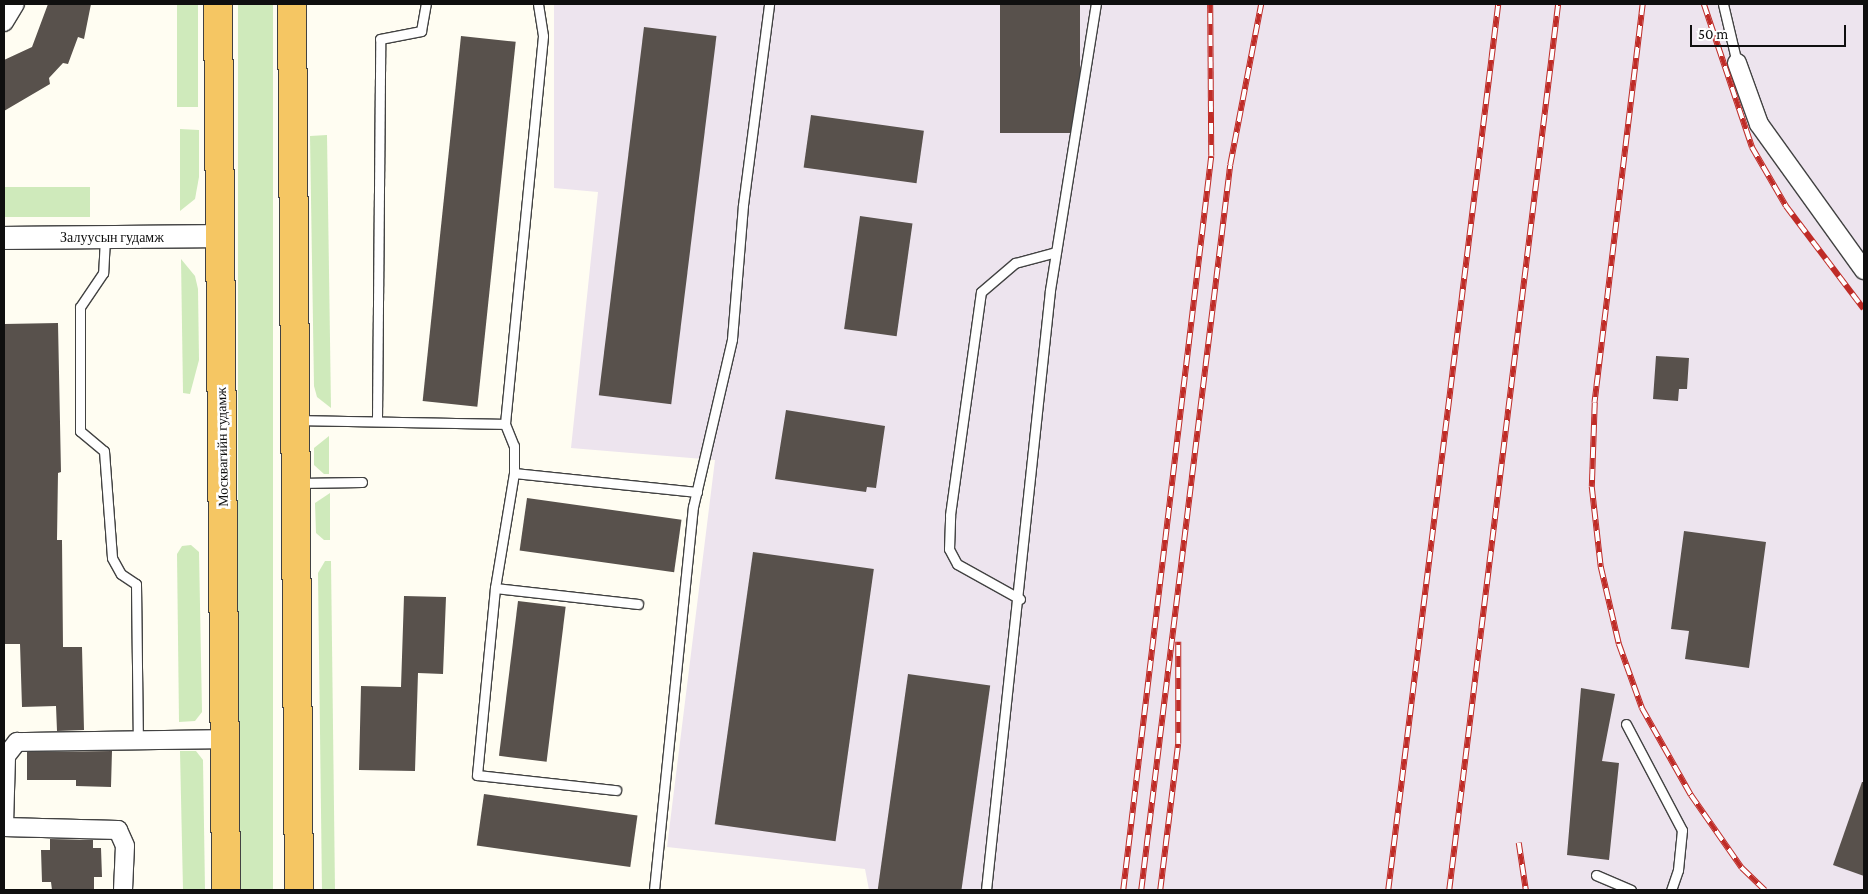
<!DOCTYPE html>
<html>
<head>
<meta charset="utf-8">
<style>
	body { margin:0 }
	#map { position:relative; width:1868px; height:894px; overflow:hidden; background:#fffdf2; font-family:"Crimson Pro",serif }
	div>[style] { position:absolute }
	.industrial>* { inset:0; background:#ede4ee }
	.green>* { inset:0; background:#cfeabb; transform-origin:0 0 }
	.building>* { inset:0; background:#58514c; transform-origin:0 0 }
	.roads { filter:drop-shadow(1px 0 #424242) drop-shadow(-1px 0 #424242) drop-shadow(0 1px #424242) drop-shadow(0 -1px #424242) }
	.service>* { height:9px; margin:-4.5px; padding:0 4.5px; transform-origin:4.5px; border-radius:4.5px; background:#fff }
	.minor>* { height:18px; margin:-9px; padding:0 9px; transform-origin:9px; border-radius:9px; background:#fff }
	.tertiary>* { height:22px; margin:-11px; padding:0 11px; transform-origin:11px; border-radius:11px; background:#fff }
	.trunk>* { height:28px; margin:-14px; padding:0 14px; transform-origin:14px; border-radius:14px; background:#f5c663 }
	.rail>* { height:5.5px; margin-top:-2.75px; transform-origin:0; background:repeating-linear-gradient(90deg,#fff 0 11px,#bf2c27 0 22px); box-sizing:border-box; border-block:1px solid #bf2c27 }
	span { translate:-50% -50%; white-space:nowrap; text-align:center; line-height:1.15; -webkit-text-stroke:5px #fff; paint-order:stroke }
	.street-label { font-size:14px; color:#0f0f0f }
	.frame { position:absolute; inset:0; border:5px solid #0f0f0f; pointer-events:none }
	.scale { position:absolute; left:1690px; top:25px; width:156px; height:22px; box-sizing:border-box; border:2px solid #0f0f0f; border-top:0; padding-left:6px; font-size:15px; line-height:18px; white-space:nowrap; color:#0f0f0f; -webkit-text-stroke:4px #fff; paint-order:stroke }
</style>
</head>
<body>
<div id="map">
	<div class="industrial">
		<i style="clip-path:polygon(554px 4px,1864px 4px,1864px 890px,869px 890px,865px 869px,667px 847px,715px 460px,571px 448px,598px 192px,554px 188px)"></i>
	</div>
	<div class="green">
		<i style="left:177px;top:4px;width:21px;height:103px"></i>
		<i style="left:238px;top:4px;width:35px;height:886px"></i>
		<i style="clip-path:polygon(180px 129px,199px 130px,199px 177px,195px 199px,180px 211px)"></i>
		<i style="clip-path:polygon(327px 135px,331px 408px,317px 397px,314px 386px,310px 136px)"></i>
		<i style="left:4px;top:187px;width:86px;height:30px"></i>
		<i style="clip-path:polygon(181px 259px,195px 276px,198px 289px,199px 360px,190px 394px,183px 393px)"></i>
		<i style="clip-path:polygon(329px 436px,329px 474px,324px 474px,314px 465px,314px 448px)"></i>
		<i style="clip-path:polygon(330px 493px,330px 540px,324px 540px,316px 533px,315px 503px)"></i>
		<i style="clip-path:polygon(191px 545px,199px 552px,202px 712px,195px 721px,179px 722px,177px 554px,182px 546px)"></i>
		<i style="clip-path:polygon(325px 561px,331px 561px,335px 890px,322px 890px,318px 573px)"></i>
		<i style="clip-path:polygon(180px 751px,196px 751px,203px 760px,205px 890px,183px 890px)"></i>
	</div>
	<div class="building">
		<i style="clip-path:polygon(48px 4px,91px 4px,84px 39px,78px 37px,68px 64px,63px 63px,49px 78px,50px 84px,4px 111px,4px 60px,32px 47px)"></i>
		<i style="left:1000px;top:4px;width:80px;height:129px"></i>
		<i style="left:644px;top:27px;width:73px;height:371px;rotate:7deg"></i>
		<i style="left:461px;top:36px;width:55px;height:367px;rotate:6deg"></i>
		<i style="left:811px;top:115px;width:114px;height:53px;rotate:8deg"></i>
		<i style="left:860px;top:216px;width:53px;height:114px;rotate:8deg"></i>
		<i style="clip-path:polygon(58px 323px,61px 472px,58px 473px,57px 540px,62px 540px,63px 647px,82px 647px,84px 730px,57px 731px,56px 706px,22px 707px,20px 644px,4px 644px,4px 324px)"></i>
		<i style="clip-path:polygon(1656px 356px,1689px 358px,1687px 389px,1679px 389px,1678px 401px,1653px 399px)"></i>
		<i style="clip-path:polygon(786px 410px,885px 426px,876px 488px,867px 487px,866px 492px,775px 479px)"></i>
		<i style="left:527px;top:498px;width:156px;height:53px;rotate:8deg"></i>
		<i style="clip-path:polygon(1684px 531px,1766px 542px,1749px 668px,1685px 659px,1689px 631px,1671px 629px)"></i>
		<i style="left:753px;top:552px;width:122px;height:275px;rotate:8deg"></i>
		<i style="clip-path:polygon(404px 596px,446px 597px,443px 674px,418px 673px,415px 771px,359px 770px,361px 686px,401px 687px)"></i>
		<i style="left:518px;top:601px;width:48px;height:156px;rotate:7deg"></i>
		<i style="left:908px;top:674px;width:83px;height:218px;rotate:8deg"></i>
		<i style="clip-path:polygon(1581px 688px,1615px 694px,1602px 761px,1619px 763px,1609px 860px,1567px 855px)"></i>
		<i style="clip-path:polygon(112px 751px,111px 787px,76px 786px,76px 780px,27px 780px,27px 752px)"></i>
		<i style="clip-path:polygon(1862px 782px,1864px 782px,1864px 876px,1833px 865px)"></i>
		<i style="left:484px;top:794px;width:155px;height:52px;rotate:8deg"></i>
		<i style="clip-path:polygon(50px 839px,93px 840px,93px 848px,101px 848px,102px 877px,94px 877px,94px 890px,52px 890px,51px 882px,42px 882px,41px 850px,50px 850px)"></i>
	</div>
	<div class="roads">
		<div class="service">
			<i style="left:538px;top:4px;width:32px;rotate:81deg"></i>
			<i style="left:543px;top:36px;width:390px;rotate:95.6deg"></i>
			<i style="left:505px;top:424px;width:24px;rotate:68deg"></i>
			<i style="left:514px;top:446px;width:27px;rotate:90deg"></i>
			<i style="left:514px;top:473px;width:184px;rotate:5.9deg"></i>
			<i style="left:1723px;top:4px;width:61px;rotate:76.7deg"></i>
			<i style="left:105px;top:238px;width:35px;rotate:93deg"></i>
			<i style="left:103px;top:273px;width:41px;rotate:124.1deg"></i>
			<i style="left:80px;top:307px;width:124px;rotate:90deg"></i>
			<i style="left:80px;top:431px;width:31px;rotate:40deg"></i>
			<i style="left:104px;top:451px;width:107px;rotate:85.7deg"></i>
			<i style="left:112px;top:558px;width:18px;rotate:61deg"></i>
			<i style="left:121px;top:574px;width:18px;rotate:34deg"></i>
			<i style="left:136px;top:584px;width:158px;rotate:89.3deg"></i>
			<i style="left:377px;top:419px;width:380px;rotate:-89.5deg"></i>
			<i style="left:380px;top:39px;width:42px;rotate:-11deg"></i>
			<i style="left:421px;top:31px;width:27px;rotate:-80deg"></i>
			<i style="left:298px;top:420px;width:207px;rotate:1.1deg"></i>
			<i style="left:514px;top:473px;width:117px;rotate:99.4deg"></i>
			<i style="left:495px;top:588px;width:188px;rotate:95.5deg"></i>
			<i style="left:477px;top:775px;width:140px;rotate:6.2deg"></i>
			<i style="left:298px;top:483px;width:64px;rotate:-0.9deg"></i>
			<i style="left:495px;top:588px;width:144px;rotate:6.4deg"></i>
			<i style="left:1020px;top:599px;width:72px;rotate:-150.9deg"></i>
			<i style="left:957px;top:564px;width:17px;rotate:-118deg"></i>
			<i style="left:949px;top:549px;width:34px;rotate:-88deg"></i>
			<i style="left:950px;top:515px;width:225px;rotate:-82.1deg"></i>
			<i style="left:981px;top:292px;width:45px;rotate:-40.5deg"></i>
			<i style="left:1015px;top:263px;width:42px;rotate:-15deg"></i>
			<i style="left:1626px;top:724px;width:120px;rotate:62.2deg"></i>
			<i style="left:1682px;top:830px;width:40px;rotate:95.7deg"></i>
			<i style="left:1678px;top:870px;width:21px;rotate:109deg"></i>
			<i style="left:1596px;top:875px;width:38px;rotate:23deg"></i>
			<i style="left:654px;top:890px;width:385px;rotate:-84.2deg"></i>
			<i style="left:693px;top:507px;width:172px;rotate:-76.9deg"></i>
			<i style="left:732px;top:339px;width:134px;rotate:-85.3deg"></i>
			<i style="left:743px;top:205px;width:203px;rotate:-82.6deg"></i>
			<i style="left:986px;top:890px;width:603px;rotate:-83.91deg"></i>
			<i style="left:1050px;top:290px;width:290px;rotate:-80.9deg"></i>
		</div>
		<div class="minor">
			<i style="left:4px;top:22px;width:21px;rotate:-59deg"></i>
			<i style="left:1737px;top:63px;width:65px;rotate:70.2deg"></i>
			<i style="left:1759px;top:124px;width:180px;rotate:54.3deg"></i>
			<i style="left:4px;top:825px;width:69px;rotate:-88.3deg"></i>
			<i style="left:6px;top:756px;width:18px;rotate:-52deg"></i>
			<i style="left:17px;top:742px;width:208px;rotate:-0.8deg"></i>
			<i style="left:4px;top:827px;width:114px;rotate:1.5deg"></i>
			<i style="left:118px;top:830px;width:17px;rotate:66deg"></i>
			<i style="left:125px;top:846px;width:44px;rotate:92.6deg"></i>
		</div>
		<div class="tertiary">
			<i style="left:4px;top:238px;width:216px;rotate:-0.5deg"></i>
		</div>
		<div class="trunk">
			<i style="left:218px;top:4px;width:886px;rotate:89.48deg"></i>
			<i style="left:292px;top:4px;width:886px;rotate:89.55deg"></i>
		</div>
	</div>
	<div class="rail">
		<i style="left:1643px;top:4px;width:402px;rotate:96.9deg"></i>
		<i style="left:1595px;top:403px;width:84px;rotate:92deg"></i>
		<i style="left:1592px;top:487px;width:81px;rotate:83.6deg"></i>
		<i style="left:1601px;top:567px;width:79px;rotate:76.8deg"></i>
		<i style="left:1619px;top:644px;width:68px;rotate:70.2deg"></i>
		<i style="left:1642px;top:708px;width:100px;rotate:60.6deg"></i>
		<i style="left:1691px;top:795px;width:89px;rotate:55.1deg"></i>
		<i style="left:1742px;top:868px;width:32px;rotate:44deg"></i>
		<i style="left:1704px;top:4px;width:151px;rotate:71.4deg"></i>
		<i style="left:1752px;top:147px;width:68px;rotate:60deg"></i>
		<i style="left:1786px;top:206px;width:129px;rotate:52.9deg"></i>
		<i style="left:1519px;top:843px;width:48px;rotate:81.5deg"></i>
		<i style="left:1123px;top:890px;width:739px;rotate:-83.16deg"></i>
		<i style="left:1211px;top:156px;width:152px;rotate:-90.4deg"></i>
		<i style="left:1141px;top:890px;width:730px;rotate:-83deg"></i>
		<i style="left:1230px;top:165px;width:164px;rotate:-79.1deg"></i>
		<i style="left:1160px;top:890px;width:147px;rotate:-83deg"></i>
		<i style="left:1178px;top:744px;width:102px;rotate:-90deg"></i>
		<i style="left:1388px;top:890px;width:893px;rotate:-82.92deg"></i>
		<i style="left:1449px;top:890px;width:893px;rotate:-82.99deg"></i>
	</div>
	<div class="street-label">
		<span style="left:112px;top:237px">Залуусын гудамж</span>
		<span style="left:222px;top:447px;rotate:-91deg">Москвагийн гудамж</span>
	</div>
	<div class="frame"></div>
	<div class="scale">50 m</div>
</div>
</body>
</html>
